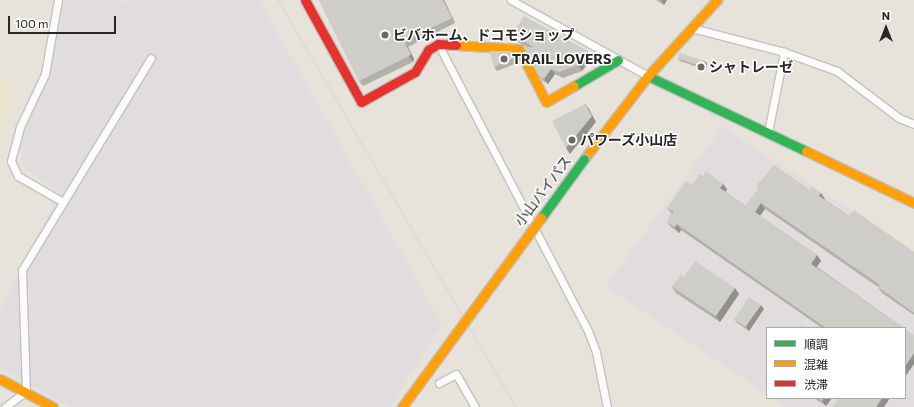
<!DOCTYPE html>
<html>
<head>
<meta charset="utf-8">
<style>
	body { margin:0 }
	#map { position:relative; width:914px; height:407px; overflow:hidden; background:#e7e3db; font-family:Commissioner,"Noto Sans JP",sans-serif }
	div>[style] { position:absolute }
	.industrial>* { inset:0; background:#e1dddf }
	.education>* { inset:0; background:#ece5ce }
	.roads { filter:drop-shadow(1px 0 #c3c1c2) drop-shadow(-1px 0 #c3c1c2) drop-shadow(0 1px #c3c1c2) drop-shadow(0 -1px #c3c1c2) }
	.street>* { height:7px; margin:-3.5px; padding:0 3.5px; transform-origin:3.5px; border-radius:3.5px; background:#fbfbfa }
	.fast>* { height:9px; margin:-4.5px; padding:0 4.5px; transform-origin:4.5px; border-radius:4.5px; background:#30b455 }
	.slow>* { height:9px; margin:-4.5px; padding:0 4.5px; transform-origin:4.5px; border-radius:4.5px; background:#ff9f0a }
	.jam>* { height:9px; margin:-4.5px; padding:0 4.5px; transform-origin:4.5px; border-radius:4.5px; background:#e5322d }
	.rail>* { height:2px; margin:-1px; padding:0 1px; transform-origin:1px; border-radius:1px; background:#dcdbdd }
	.bridges { filter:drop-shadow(1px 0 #c3c1bf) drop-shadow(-1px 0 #c3c1bf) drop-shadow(0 1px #c3c1bf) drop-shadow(0 -1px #c3c1bf) }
	.fast-bridge>* { height:9px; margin:-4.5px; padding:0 4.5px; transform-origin:4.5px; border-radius:4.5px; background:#30b455 }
	.slow-bridge>* { height:9px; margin:-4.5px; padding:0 4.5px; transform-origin:4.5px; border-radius:4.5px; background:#ff9f0a }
	.wall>* { inset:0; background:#b2b0ab }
	.shaded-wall>* { inset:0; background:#91908b }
	.building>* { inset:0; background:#cfcdc7; transform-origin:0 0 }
	.dots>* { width:11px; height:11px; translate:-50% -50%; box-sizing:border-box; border:2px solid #fff; border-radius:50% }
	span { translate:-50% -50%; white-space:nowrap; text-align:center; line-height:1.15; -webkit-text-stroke:3px #fff; paint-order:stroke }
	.poi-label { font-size:14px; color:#272727; font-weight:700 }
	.left { translate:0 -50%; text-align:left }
	.street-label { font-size:14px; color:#272727 }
	.legend { position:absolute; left:766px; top:327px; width:140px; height:72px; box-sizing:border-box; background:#fff; border:1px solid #a9a9a9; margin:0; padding:5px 7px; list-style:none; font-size:12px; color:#272727 }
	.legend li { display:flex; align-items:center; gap:8px; height:20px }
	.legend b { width:20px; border:1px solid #a9a9a9 }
	.north { position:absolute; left:866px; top:8px; width:40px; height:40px; -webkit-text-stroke:3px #fff; paint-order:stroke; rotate:0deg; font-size:11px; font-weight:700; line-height:16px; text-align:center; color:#272727 }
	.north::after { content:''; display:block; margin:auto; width:14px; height:18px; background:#272727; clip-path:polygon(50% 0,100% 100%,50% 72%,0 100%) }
	.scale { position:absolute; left:8px; top:16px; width:108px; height:18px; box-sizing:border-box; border:2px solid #272727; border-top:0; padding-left:5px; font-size:12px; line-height:14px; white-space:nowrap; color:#272727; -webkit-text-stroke:3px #fff; paint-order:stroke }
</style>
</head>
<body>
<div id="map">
	<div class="industrial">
		<i style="clip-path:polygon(64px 0,109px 0,129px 3px,131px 0,259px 0,442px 325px,390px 407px,69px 407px,0 368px,0 311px,59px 193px,22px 166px,20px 148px)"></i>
		<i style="clip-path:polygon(722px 127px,914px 251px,914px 407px,786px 407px,772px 398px,905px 398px,905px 328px,767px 328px,767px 394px,606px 286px)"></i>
	</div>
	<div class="education">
		<i style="clip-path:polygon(0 79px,15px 79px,0 137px)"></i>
	</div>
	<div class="roads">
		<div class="street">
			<i style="left:58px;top:0;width:75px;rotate:100deg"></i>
			<i style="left:45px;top:74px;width:59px;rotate:115.3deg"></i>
			<i style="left:20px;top:127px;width:35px;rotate:105deg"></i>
			<i style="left:11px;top:161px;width:17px;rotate:65deg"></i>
			<i style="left:18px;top:176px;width:52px;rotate:30deg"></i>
			<i style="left:511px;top:0;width:157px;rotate:29deg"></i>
			<i style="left:692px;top:28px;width:95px;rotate:14.6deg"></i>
			<i style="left:784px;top:52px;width:56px;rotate:19.7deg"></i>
			<i style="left:837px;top:71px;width:78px;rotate:37.2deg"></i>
			<i style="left:899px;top:118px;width:16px;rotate:22deg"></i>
			<i style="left:438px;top:44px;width:324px;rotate:62.4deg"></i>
			<i style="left:588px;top:331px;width:22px;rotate:69deg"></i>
			<i style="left:596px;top:352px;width:56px;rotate:78.7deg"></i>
			<i style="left:768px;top:132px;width:82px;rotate:-78.7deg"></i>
			<i style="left:439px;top:383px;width:19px;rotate:-28deg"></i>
			<i style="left:456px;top:374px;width:38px;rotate:60deg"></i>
			<i style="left:5px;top:407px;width:26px;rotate:-37deg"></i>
			<i style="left:26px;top:391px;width:121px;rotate:-91.9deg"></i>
			<i style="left:22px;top:270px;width:248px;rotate:-58.7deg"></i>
		</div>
		<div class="fast">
			<i style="left:648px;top:76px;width:175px;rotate:25.4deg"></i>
			<i style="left:574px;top:86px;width:51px;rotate:-30.6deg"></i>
		</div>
		<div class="slow">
			<i style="left:456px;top:45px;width:63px;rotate:3.6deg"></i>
			<i style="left:519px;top:49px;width:59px;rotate:63deg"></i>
			<i style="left:546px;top:102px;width:32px;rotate:-30deg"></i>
			<i style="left:806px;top:151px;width:120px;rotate:25.7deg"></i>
			<i style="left:584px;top:159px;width:105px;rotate:-52.4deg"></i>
			<i style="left:648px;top:76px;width:103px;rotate:-47.8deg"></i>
			<i style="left:0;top:379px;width:60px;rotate:27.8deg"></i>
		</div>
		<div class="jam">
			<i style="left:305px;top:0;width:116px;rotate:61.2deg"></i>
			<i style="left:361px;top:102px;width:62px;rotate:-29.1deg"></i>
			<i style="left:415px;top:72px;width:26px;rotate:-59deg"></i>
			<i style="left:428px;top:50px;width:12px;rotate:-31deg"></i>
			<i style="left:438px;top:44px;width:18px;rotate:3deg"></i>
		</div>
	</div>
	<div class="rail">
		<i style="left:278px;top:0;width:471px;rotate:59.7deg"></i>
	</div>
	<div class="bridges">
		<div class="fast-bridge">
			<i style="left:541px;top:218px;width:73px;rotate:-53.9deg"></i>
		</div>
		<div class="slow-bridge">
			<i style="left:402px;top:407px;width:235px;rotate:-53.7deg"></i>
		</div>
	</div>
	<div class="wall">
		<i style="clip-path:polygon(319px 0,444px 0,455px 23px,408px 47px,414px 59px,413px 62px,363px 86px,359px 81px)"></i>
		<i style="clip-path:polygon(656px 0,667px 0,664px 5px)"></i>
		<i style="clip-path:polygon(512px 35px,588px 51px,592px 57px,582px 71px,563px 78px,555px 74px,548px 84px,543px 81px,539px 76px,527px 47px,516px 41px)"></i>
		<i style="clip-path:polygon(514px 56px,517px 63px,497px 71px,494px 67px)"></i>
		<i style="clip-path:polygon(678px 59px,705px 61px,707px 64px,706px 70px,680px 61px)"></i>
		<i style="clip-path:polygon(703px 176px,723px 184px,727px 189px,726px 192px,746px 206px,759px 188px,757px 185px,810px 190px,821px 193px,824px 199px,849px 216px,914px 252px,914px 315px,882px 293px,878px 287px,765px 209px,760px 216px,817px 255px,821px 261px,817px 267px,904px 328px,822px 328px,681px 230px,679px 233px,671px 227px,667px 222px,672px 214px,671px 213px,667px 208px)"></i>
		<i style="clip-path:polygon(684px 277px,735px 288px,739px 294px,720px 322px,676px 293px,672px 287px)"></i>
		<i style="clip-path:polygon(764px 309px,749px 331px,737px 323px,734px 319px)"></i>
		<i style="clip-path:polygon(814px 398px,832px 398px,826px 406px)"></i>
	</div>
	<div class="shaded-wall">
		<i style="clip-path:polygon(443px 0,444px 0,455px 23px,452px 18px)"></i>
		<i style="clip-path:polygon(662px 0,667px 0,664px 5px,661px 1px)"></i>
		<i style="clip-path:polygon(404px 41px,408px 47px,414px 59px,413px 62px,409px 56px)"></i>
		<i style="clip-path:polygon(511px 51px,514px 56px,517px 63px,514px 58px)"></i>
		<i style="clip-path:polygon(588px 51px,592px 57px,582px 71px,578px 65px)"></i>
		<i style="clip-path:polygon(705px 61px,707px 64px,706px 70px,704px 68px)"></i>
		<i style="clip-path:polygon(551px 69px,555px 74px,548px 84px,544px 79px)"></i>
		<i style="clip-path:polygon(585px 104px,589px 109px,596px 122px,570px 154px,566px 148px)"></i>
		<i style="clip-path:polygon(723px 184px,727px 189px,724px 193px,720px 188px)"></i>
		<i style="clip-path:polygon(821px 193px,825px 199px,823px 201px,819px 196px)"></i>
		<i style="clip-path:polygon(761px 203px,765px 209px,759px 217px,755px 212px)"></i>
		<i style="clip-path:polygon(677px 224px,681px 230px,679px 233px,675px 227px)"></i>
		<i style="clip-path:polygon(817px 255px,821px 261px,815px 269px,811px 264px)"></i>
		<i style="clip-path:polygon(735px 288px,739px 294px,720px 322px,716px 316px)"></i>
		<i style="clip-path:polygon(761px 305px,764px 309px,749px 331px,746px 326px)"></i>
		<i style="clip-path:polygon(914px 353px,914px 364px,905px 377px,905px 366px)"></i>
		<i style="clip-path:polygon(824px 398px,832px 398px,826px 406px,822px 401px)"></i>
		<i style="clip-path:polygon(882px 398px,890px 398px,884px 407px,876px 407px)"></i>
	</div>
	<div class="building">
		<i style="clip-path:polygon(319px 0,443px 0,452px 18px,404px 41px,411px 54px,409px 56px,359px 81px)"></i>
		<i style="clip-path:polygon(524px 16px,588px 51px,578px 65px,559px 72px,551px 69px,544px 79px,539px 76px,525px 47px,534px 47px,512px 35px)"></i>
		<i style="clip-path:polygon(489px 51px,511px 51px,514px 58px,494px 67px)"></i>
		<i style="left:680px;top:53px;width:26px;height:6px;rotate:18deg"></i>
		<i style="clip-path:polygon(585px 104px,592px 116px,566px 148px,552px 121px)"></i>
		<i style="clip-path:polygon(774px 165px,810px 190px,812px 187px,821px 193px,819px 196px,849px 216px,854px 210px,914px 252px,914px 313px,878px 287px,880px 285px,761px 203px,755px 212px,817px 255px,811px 264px,904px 328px,826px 328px,677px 224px,675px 227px,667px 222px,674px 212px,667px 208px,686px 181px,692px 185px,700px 174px,703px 176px,706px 171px,723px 184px,720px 188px,746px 206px,759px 187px,757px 185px)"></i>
		<i style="clip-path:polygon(695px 261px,735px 288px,716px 316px,672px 287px,680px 275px,684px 277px)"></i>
		<i style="left:749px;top:297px;width:14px;height:27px;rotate:34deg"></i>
		<i style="clip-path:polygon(802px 325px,806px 328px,800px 328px)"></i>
		<i style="clip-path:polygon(905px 329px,914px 335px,914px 353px,905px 366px)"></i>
		<i style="clip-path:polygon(818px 398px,824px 398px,822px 401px)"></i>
		<i style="clip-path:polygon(839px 398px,882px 398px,876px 407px,833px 407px)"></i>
	</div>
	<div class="dots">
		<i style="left:385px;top:35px;background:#6a6966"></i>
		<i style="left:504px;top:59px;background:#6a6966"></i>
		<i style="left:701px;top:67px;background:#6a6966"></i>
		<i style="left:572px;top:140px;background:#6a6966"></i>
	</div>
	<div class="poi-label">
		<span class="left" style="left:393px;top:35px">ビバホーム、ドコモショップ</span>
		<span class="left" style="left:512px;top:59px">TRAIL LOVERS</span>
		<span class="left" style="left:709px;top:67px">シャトレーゼ</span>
		<span class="left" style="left:580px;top:140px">パワーズ小山店</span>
	</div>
	<div class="street-label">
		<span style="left:543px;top:191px;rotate:-53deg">小山バイパス</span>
	</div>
	<ul class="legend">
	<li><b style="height:5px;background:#30b455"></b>順調</li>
	<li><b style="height:5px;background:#ff9f0a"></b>混雑</li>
	<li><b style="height:5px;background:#e5322d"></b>渋滞</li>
	</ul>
	<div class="north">N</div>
	<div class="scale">100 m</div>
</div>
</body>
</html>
